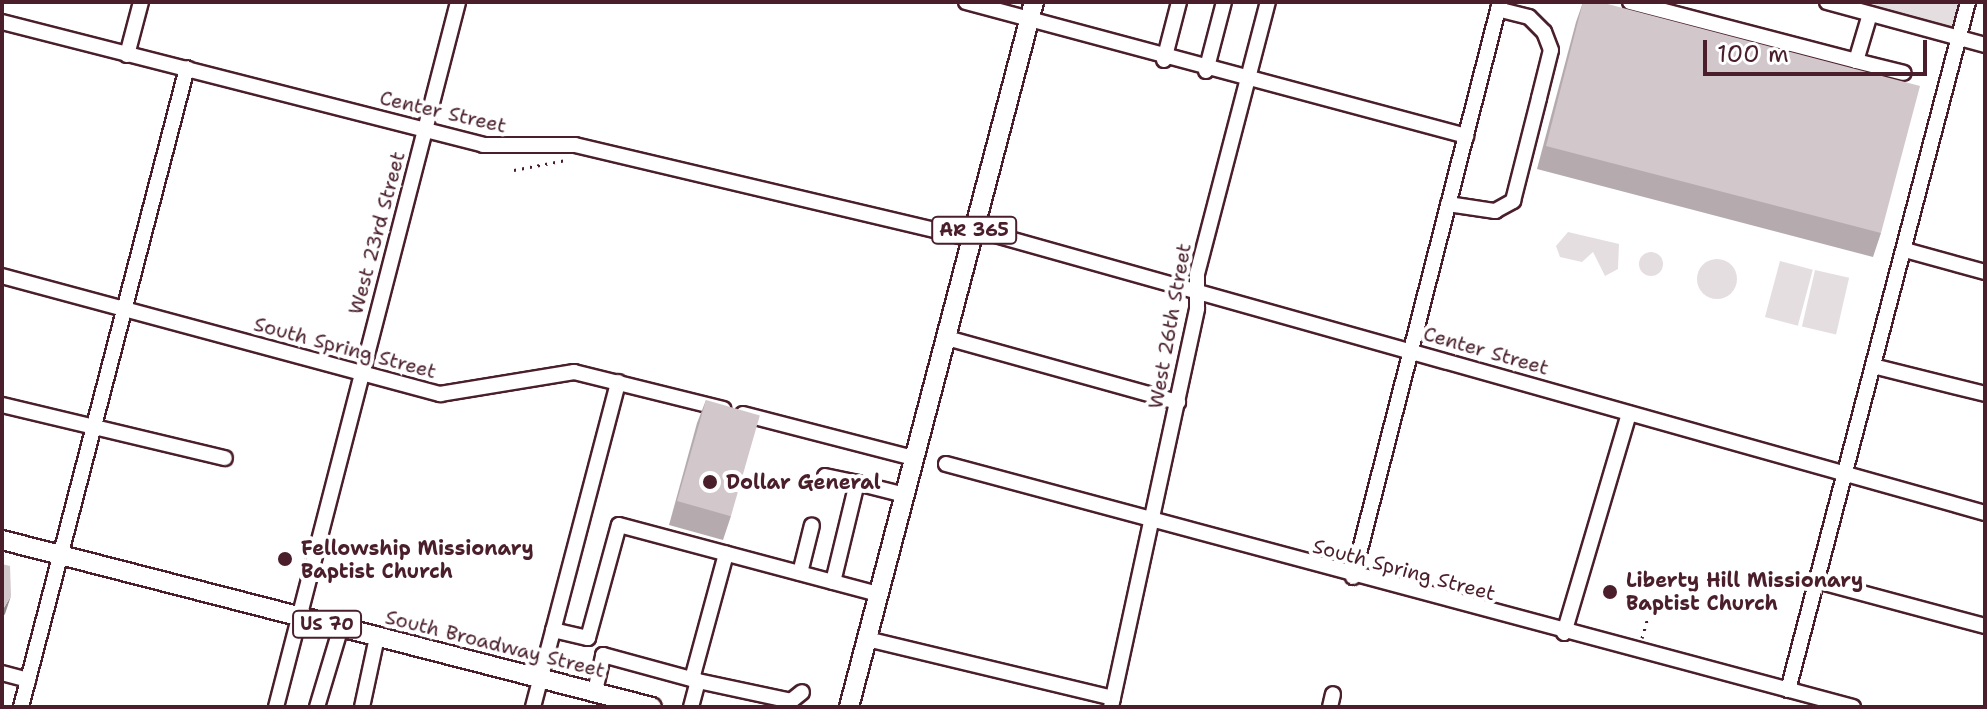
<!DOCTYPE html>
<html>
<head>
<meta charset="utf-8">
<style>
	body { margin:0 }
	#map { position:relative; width:1987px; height:709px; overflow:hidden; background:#fff; font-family:"Shantell Sans",sans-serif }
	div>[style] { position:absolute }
	.green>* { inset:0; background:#e5dee0; transform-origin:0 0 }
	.round { border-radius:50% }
	.path>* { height:3px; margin-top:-1.5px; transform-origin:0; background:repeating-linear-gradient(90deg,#4a1f2b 0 2px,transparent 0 8px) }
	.roads { filter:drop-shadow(2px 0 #4a1f2b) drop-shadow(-2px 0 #4a1f2b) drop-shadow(0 2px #4a1f2b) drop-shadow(0 -2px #4a1f2b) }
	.minor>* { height:14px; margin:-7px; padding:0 7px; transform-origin:7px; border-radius:7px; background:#fff }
	.major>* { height:18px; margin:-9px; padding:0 9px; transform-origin:9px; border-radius:9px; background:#fff }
	.wall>* { inset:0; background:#b5abaf }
	.shaded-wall>* { inset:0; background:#938b8e }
	.building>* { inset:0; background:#d2c7cb; transform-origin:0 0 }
	.dots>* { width:22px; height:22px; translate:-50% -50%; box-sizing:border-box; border:4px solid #fff; border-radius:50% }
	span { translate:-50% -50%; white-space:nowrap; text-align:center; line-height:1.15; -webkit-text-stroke:8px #fff; paint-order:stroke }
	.shield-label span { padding:2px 6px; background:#fff; border:2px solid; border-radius:6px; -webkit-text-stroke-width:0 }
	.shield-label { font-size:18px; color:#4a1f2b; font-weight:700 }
	.street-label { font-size:20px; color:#4a1f2b }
	.poi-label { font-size:20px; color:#4a1f2b; font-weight:700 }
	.left { translate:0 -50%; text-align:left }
	.frame { position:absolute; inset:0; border:4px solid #4a1f2b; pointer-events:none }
	.scale { position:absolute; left:1703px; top:40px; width:224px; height:36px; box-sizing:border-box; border:4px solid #4a1f2b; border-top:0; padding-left:10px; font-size:24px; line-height:28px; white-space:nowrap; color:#4a1f2b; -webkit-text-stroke:6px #fff; paint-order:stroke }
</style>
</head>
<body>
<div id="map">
	<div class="green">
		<i style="clip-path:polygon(1827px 2px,1968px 2px,1958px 38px)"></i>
		<i style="clip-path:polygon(1568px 232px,1619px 244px,1618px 269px,1605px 276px,1593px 252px,1582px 262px,1560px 257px,1556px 246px)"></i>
		<i class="round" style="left:1639px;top:252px;width:24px;height:24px"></i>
		<i class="round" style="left:1697px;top:259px;width:40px;height:40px"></i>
		<i style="left:1780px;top:261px;width:34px;height:58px;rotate:15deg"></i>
		<i style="left:1815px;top:270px;width:35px;height:58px;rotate:13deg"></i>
	</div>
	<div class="path">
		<i style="left:514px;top:170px;width:53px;rotate:-10.9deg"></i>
		<i style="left:1642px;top:638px;width:19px;rotate:-74deg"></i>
	</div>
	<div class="roads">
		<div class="minor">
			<i style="left:966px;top:2px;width:518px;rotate:15deg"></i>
			<i style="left:1630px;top:2px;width:234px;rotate:14.6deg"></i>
			<i style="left:1856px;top:61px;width:49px;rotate:-73.4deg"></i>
			<i style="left:1827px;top:2px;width:164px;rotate:15.2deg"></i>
			<i style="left:2px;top:22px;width:496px;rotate:14.3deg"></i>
			<i style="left:483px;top:145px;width:92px"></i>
			<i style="left:575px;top:145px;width:408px;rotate:13.3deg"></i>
			<i style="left:127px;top:55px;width:55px;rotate:-75.2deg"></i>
			<i style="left:1164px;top:60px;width:60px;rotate:-75.5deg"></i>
			<i style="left:1856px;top:61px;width:49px;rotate:14deg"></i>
			<i style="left:1206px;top:71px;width:71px;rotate:-75.4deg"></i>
			<i style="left:1448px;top:204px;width:48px;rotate:8.5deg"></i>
			<i style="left:1495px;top:211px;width:21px;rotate:-29deg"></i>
			<i style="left:1513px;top:201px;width:106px;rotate:-75.8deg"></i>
			<i style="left:1539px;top:98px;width:49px;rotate:-76deg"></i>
			<i style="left:1551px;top:50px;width:19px;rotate:-111deg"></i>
			<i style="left:1544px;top:32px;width:21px;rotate:-135deg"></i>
			<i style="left:1529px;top:17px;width:32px;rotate:-166deg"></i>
			<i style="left:974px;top:229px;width:1050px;rotate:15.69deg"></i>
			<i style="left:1905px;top:250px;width:83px;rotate:15.4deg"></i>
			<i style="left:2px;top:276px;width:454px;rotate:15.1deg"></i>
			<i style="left:440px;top:394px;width:136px;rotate:-9.3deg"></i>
			<i style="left:574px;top:372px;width:154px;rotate:13.9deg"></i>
			<i style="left:947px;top:338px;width:240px;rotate:15.5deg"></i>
			<i style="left:1873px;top:366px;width:115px;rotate:14deg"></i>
			<i style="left:2px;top:405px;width:229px;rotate:13.4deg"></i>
			<i style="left:743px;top:414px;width:176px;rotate:14.5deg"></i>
			<i style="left:946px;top:464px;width:939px;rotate:15deg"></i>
			<i style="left:825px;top:476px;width:33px;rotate:12deg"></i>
			<i style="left:800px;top:573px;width:49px;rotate:-76deg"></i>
			<i style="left:1353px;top:577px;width:593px;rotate:-75.66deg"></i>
			<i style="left:1817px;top:581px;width:174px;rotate:15deg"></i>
			<i style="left:833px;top:582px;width:102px;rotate:-76.4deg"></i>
			<i style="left:857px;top:483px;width:49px;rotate:14deg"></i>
			<i style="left:553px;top:630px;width:36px;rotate:13deg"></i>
			<i style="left:588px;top:638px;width:117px;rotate:-74.7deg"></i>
			<i style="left:619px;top:525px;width:268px;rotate:14.9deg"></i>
			<i style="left:1564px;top:633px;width:229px;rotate:-73.5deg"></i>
			<i style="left:867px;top:639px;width:253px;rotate:13.5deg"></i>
			<i style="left:2px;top:673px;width:27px;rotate:15deg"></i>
			<i style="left:692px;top:679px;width:130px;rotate:-74.8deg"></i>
			<i style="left:1788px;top:690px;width:711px;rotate:-75.34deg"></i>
			<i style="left:595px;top:691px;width:37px;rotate:-77deg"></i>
			<i style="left:603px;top:655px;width:98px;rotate:15.3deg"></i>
			<i style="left:21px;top:707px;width:660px;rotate:-75.44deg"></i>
			<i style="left:276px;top:707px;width:728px;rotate:-75.52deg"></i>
			<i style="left:317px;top:707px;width:84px;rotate:-73.3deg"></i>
			<i style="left:362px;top:707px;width:72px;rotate:-77.9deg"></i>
			<i style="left:533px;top:707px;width:336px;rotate:-75.3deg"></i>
			<i style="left:691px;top:707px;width:27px;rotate:-75deg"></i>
			<i style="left:698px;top:681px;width:95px;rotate:12.1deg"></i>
			<i style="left:791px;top:701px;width:14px;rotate:-39deg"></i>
			<i style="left:1111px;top:707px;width:408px;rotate:-77.8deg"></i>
			<i style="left:1197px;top:308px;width:34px;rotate:-90deg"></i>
			<i style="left:1197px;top:274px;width:281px;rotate:-75.4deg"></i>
			<i style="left:1330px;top:707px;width:13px;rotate:-77deg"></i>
		</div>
		<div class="major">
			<i style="left:2px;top:540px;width:671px;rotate:14.41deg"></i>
			<i style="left:849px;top:707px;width:729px;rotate:-75.3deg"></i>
		</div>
	</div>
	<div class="wall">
		<i style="clip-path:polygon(1583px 2px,1881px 233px,1873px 257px,1537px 169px,1576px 22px)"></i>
		<i style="clip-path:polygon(706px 400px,731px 516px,723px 540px,669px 525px,697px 423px)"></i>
	</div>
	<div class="shaded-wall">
		<i style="clip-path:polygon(11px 596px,5px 614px,2px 618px,2px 611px)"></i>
	</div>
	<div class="building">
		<i style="clip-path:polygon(1583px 2px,1600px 2px,1920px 86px,1881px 233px,1546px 146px)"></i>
		<i style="left:706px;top:400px;width:56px;height:105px;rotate:16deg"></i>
		<i style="clip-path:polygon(2px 564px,10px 566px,11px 596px,2px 611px)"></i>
	</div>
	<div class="dots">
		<i style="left:710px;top:482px;background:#4a1f2b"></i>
		<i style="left:285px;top:559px;background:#4a1f2b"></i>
		<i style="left:1610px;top:592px;background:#4a1f2b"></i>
	</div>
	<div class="shield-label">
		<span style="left:974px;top:230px">AR 365</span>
		<span style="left:327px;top:624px">US 70</span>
	</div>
	<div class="street-label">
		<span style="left:443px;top:112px;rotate:13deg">Center Street</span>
		<span style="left:377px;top:233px;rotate:-75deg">West 23rd Street</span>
		<span style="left:1170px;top:326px;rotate:-80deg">West 26th Street</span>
		<span style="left:345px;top:348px;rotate:15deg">South Spring Street</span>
		<span style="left:1486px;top:351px;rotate:16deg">Center Street</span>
		<span style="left:1404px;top:570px;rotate:15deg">South Spring Street</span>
		<span style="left:495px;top:644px;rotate:14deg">South Broadway Street</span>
	</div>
	<div class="poi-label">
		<span class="left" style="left:726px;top:482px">Dollar General</span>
		<span class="left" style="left:301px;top:560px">Fellowship Missionary<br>Baptist Church</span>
		<span class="left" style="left:1626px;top:592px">Liberty Hill Missionary<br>Baptist Church</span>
	</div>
	<div class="frame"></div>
	<div class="scale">100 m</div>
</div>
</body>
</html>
